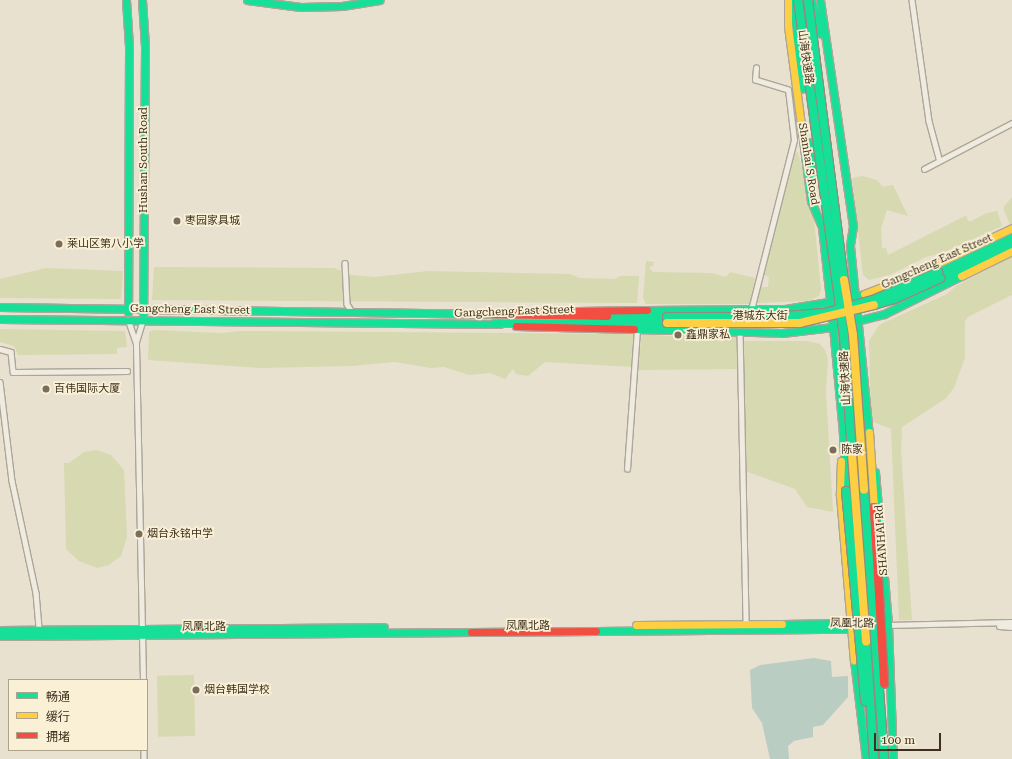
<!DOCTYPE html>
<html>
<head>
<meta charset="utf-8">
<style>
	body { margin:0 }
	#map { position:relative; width:1012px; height:759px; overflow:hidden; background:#e8e1d0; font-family:"Roboto Serif","Noto Sans SC",serif }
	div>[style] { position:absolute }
	.green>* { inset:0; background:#d7d9b1; transform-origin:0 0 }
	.water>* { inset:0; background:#bacdc3 }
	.roads { filter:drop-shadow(1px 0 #ada698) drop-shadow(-1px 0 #ada698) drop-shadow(0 1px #ada698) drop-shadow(0 -1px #ada698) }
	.street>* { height:4.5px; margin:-2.25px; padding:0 2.25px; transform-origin:2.25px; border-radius:2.25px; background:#f0ebe1 }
	.fast>* { height:7px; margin:-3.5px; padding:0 3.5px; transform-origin:3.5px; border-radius:3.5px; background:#16e098 }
	.slow>* { height:7px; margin:-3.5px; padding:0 3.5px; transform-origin:3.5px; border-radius:3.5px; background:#ffcf43 }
	.jam>* { height:7px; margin:-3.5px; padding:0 3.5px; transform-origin:3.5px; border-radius:3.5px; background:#f24e42 }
	.bridges { filter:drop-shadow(1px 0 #938b7f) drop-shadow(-1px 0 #938b7f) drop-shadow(0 1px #938b7f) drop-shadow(0 -1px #938b7f) }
	.fast-bridge>* { height:8px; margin:-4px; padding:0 4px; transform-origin:4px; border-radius:4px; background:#16e098 }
	.slow-bridge>* { height:8px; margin:-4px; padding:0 4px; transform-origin:4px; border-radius:4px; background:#ffcf43 }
	.jam-bridge>* { height:8px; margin:-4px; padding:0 4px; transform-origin:4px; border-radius:4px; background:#f24e42 }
	.dots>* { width:11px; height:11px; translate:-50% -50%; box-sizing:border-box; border:2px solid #f9f0d5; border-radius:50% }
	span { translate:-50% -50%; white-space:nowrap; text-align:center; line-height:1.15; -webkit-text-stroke:3.5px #f9f0d5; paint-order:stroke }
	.street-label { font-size:11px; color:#3e2f1e }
	.poi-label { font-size:11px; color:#3e2f1e }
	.left { translate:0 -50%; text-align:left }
	.legend { position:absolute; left:8px; top:679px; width:140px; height:72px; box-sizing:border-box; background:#f9f0d5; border:1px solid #aea38c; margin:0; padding:5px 7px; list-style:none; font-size:12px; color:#3e2f1e }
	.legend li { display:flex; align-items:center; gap:8px; height:20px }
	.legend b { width:20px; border:1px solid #aea38c }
	.scale { position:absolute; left:874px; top:733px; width:67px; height:18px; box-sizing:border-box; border:2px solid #3e2f1e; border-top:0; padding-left:5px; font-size:12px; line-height:14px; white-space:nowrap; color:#3e2f1e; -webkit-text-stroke:3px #f9f0d5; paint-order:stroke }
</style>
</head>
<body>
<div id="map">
	<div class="green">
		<i style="clip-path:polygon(798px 152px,814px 219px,821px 289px,819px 296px,808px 301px,756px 303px,759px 287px,768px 287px,769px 277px,763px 275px,794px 153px)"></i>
		<i style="clip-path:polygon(862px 176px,877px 180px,883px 187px,893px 185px,908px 216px,887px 210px,881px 228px,882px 248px,886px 248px,888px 255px,963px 217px,966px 216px,969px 222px,987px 213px,997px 211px,1002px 226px,942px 253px,926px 257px,890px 275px,869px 280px,863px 275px,852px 178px)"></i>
		<i style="clip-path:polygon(1012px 197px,1012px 224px,1010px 225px,1003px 208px)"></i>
		<i style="clip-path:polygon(1012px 257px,1012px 295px,968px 317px,965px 321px,965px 358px,954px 388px,945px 399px,902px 427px,901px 450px,912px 620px,899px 620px,891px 429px,871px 421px,869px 341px,879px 325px,947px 294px,956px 286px)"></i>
		<i style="clip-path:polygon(646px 261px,654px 262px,653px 266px,649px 267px,653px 272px,711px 273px,726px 277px,730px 272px,755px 278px,750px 304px,646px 304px,643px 298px)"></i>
		<i style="clip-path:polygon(154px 267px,334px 268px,352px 275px,374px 277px,428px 271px,570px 274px,580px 278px,615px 279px,620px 276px,639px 276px,637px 303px,152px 300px)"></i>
		<i style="clip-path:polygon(46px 268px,123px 271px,121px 299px,0 298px,0 279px)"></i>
		<i style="clip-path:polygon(0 329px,125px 331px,127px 347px,117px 348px,117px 354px,18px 355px,14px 346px,0 342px)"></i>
		<i style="clip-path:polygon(154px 330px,222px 333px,240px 331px,634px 334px,632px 367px,545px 362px,528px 376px,516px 374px,513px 369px,505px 379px,490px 373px,469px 375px,444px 367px,431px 368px,395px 362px,352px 366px,260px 368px,148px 360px,149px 332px)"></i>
		<i style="clip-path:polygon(642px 334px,666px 336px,738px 335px,739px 369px,637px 370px)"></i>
		<i style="clip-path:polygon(743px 341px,807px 341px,820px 344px,825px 350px,828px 359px,826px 392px,833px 512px,807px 507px,795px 489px,745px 471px)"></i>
		<i style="clip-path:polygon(97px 450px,111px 455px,124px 470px,127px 537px,121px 556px,109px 565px,97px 568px,79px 561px,66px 549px,64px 463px,69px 463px,84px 452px)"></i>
		<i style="left:194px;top:675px;width:61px;height:37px;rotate:89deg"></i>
	</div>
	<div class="water">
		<i style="clip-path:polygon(814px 658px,831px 661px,832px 677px,848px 676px,848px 697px,823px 725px,813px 727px,813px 737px,794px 741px,788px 746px,789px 759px,770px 759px,762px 723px,752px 708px,750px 670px,760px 665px)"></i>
	</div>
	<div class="roads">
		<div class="street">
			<i style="left:912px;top:0;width:122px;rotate:82deg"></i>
			<i style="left:929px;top:121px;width:39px;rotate:75deg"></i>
			<i style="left:924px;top:169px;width:99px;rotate:-27.6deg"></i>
			<i style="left:345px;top:263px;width:41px;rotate:87.2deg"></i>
			<i style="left:347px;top:304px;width:9px;rotate:58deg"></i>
			<i style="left:751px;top:310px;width:175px;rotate:-75.8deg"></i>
			<i style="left:794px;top:140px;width:50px;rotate:-96.8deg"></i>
			<i style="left:788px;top:90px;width:34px;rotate:-163deg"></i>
			<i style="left:755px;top:80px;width:12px;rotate:-85deg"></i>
			<i style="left:128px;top:319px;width:24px;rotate:71deg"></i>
			<i style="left:740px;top:331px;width:293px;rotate:88.8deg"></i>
			<i style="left:0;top:349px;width:11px;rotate:15deg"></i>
			<i style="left:11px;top:352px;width:20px;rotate:84deg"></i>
			<i style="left:13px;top:372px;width:114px;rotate:-0.5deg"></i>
			<i style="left:0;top:382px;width:100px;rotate:83.1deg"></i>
			<i style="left:12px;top:481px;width:115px;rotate:77.9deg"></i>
			<i style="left:36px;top:593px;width:37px;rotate:85deg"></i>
			<i style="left:627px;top:469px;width:139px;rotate:-85.9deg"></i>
			<i style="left:888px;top:625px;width:124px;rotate:-1.4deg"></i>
			<i style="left:999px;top:626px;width:13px;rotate:4deg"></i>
			<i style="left:143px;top:680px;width:338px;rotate:-91.2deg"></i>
			<i style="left:136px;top:342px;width:24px;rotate:-73deg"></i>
			<i style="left:144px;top:750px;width:9px;rotate:90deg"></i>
		</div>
		<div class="fast">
			<i style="left:126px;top:0;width:47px;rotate:86.3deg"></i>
			<i style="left:129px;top:47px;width:265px;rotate:90.2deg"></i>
			<i style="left:142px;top:0;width:47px;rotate:86.3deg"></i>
			<i style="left:145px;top:47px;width:267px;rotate:90.4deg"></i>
			<i style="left:247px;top:0;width:54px;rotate:7.4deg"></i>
			<i style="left:301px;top:7px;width:41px;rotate:-1.4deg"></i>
			<i style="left:342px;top:6px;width:38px;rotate:-9deg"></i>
			<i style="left:793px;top:0;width:89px;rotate:84.2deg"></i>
			<i style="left:811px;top:0;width:35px;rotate:74deg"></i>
			<i style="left:820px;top:0;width:228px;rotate:81.7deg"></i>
			<i style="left:853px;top:226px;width:20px;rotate:99deg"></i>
			<i style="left:850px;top:246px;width:51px;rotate:84.4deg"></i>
			<i style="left:855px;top:297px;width:9px;rotate:-18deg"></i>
			<i style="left:802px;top:132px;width:70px;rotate:82.6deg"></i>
			<i style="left:811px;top:201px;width:28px;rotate:67deg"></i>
			<i style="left:822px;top:227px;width:101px;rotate:83.7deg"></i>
			<i style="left:833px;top:327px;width:53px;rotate:-14.3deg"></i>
			<i style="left:884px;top:314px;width:86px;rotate:-26.3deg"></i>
			<i style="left:809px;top:142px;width:36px;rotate:84deg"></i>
			<i style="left:938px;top:272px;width:82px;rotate:-25.3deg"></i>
			<i style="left:941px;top:278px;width:79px;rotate:-26.2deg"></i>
			<i style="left:856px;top:305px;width:132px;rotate:84.3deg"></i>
			<i style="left:0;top:307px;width:496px;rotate:0.8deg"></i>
			<i style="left:647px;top:310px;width:138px;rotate:-0.4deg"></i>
			<i style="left:785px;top:309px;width:69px;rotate:-9.2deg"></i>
			<i style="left:607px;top:316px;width:60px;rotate:1deg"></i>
			<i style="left:0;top:319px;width:500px;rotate:0.57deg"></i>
			<i style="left:494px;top:323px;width:173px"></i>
			<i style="left:634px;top:329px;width:148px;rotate:1.5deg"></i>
			<i style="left:782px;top:333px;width:51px;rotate:-6.7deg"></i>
			<i style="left:833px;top:327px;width:96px;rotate:84.6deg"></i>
			<i style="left:842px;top:417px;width:74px;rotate:86.9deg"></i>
			<i style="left:875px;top:472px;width:154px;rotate:85.1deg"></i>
			<i style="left:888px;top:625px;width:134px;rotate:87.9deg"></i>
			<i style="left:782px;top:624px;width:72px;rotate:-0.8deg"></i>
			<i style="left:0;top:630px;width:384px;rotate:-0.4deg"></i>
			<i style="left:596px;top:631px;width:254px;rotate:-0.5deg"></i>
			<i style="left:850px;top:629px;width:30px;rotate:-6deg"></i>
			<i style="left:0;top:636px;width:471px;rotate:-0.5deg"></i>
			<i style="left:854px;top:660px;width:100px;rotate:83.1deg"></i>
		</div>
		<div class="slow">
			<i style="left:788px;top:0;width:26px;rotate:90deg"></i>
			<i style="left:788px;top:26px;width:107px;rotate:82.5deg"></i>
			<i style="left:961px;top:276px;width:57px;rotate:-26.1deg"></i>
			<i style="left:864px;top:294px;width:53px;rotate:-21.2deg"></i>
			<i style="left:913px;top:275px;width:110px;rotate:-25.4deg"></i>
			<i style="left:869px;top:432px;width:76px;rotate:86.2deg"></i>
			<i style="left:841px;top:461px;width:34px;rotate:92deg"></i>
			<i style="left:840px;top:495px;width:166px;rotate:85.2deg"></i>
			<i style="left:636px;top:625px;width:146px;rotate:-0.4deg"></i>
		</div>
		<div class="jam">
			<i style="left:508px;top:312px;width:139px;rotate:-0.8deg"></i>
			<i style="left:492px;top:314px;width:115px;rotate:1deg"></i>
			<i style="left:516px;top:326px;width:118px;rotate:1.5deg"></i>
			<i style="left:471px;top:632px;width:125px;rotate:-0.5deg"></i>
		</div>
	</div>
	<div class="bridges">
		<div class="fast-bridge">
			<i style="left:798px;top:0;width:340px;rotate:82.2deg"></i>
			<i style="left:844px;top:337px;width:117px;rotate:86.1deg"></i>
			<i style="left:808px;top:0;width:282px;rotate:82.7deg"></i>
			<i style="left:874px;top:305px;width:21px;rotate:-17deg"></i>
			<i style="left:894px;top:299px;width:51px;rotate:-24.1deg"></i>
			<i style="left:667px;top:317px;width:107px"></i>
			<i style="left:774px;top:317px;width:50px;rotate:-4.6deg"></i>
			<i style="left:824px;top:313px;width:51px;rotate:-14.9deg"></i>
			<i style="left:873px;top:300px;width:71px;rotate:-23.3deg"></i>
			<i style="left:864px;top:490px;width:270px;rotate:85.7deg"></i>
			<i style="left:846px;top:491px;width:211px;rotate:84.8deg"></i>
			<i style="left:866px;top:641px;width:118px;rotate:86.1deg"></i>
		</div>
		<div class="slow-bridge">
			<i style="left:844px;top:280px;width:56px;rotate:80.7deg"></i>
			<i style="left:853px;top:335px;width:155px;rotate:85.9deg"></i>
			<i style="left:667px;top:323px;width:133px"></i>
			<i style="left:800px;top:323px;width:76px;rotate:-13.7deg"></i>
			<i style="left:852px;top:454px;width:188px;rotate:85.7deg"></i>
		</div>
		<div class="jam-bridge">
			<i style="left:874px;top:508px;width:176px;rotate:86.7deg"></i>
		</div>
	</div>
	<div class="dots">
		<i style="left:177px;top:221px;background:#7a6d5c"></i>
		<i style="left:59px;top:244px;background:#7a6d5c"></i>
		<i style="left:678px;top:335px;background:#7a6d5c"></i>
		<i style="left:46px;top:389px;background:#7a6d5c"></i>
		<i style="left:833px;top:450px;background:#7a6d5c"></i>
		<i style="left:139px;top:534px;background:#7a6d5c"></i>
		<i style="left:196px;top:690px;background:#7a6d5c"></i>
	</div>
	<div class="street-label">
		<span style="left:805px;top:57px;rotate:82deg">山海快速路</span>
		<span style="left:144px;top:160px;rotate:-90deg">Hushan South Road</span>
		<span style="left:808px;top:164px;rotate:81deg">Shanhai S Road</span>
		<span style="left:937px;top:262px;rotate:-24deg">Gangcheng East Street</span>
		<span style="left:190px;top:310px;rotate:1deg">Gangcheng East Street</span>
		<span style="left:514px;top:312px;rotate:-2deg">Gangcheng East Street</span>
		<span style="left:760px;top:316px">港城东大街</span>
		<span style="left:846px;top:378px;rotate:-93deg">山海快速路</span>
		<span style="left:882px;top:540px;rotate:-94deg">SHANHAI Rd</span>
		<span style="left:852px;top:624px;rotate:1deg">凤凰北路</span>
		<span style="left:528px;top:626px">凤凰北路</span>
		<span style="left:204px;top:627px">凤凰北路</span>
	</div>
	<div class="poi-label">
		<span class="left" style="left:185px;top:221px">枣园家具城</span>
		<span class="left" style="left:67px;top:244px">莱山区第八小学</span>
		<span class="left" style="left:686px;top:335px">鑫鼎家私</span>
		<span class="left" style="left:54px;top:389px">百伟国际大厦</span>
		<span class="left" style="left:841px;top:450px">陈家</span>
		<span class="left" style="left:147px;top:534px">烟台永铭中学</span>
		<span class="left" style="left:204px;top:690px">烟台韩国学校</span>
	</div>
	<ul class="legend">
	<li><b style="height:5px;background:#16e098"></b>畅通</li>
	<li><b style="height:5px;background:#ffcf43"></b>缓行</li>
	<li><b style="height:5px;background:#f24e42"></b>拥堵</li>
	</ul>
	<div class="scale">100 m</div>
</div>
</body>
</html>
